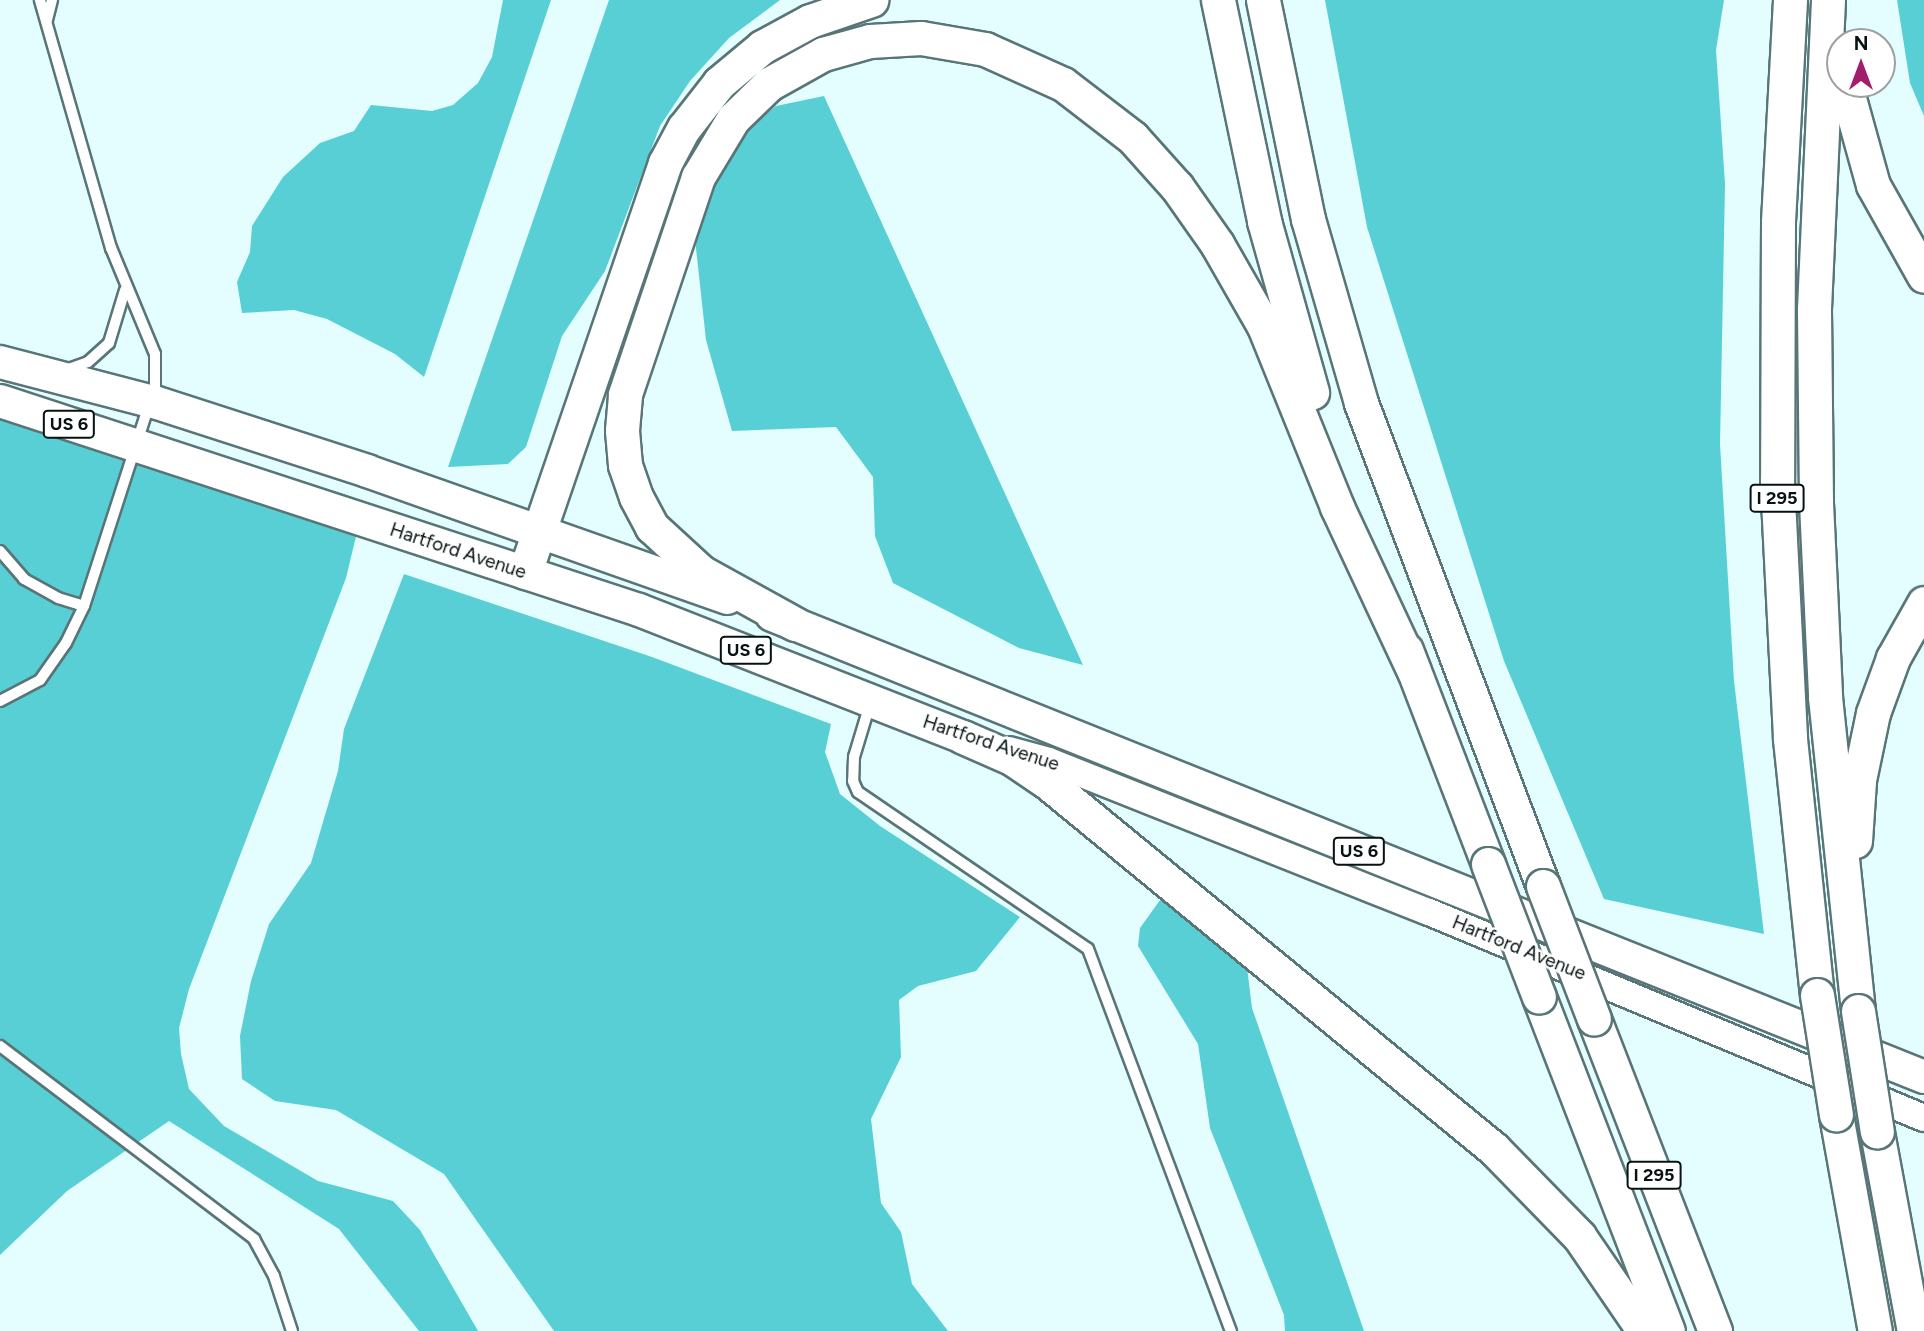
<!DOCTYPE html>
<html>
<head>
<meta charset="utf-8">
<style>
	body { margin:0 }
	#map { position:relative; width:1924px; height:1331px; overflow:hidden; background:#e4fdfe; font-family:Figtree,sans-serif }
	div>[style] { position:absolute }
	.forest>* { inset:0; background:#58cfd5 }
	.roads { filter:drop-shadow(2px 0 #587577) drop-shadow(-2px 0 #587577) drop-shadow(0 2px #587577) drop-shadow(0 -2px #587577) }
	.service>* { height:10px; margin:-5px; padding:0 5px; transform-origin:5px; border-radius:5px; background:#fff }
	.secondary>* { height:26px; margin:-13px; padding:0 13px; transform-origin:13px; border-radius:13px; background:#fff }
	.trunk>* { height:32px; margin:-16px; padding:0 16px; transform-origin:16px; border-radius:16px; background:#fff }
	.motorway>* { height:33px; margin:-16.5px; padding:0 16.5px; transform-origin:16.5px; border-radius:16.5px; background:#fff }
	.bridges { filter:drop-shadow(2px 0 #587577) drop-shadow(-2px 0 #587577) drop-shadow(0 2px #587577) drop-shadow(0 -2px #587577) }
	.motorway-bridge>* { height:33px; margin:-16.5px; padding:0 16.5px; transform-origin:16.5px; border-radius:16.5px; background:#fff }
	span { translate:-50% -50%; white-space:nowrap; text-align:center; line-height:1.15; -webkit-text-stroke:5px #fff; paint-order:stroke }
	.shield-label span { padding:2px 5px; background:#fff; border:2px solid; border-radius:5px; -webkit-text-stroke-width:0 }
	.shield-label { font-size:18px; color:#071213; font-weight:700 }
	.street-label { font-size:19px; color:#071213 }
	.north { position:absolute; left:1826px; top:28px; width:70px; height:70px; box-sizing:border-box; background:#fff; border:2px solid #9ca0a1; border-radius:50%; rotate:0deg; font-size:19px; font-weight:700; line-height:28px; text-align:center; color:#071213 }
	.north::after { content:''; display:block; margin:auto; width:24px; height:32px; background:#a21d6c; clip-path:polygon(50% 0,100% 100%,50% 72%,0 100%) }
</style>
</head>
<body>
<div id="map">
	<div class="forest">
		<i style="clip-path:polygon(503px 0,551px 0,424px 377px,395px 354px,327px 319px,294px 310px,242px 313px,237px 282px,250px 252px,252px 226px,283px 177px,320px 143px,354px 131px,371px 105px,432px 111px,453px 105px,478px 83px,492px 57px)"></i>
		<i style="clip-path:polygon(609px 0,780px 0,729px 38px,690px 81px,660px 126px,605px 271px,562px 336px,526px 447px,508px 464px,448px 467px)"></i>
		<i style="clip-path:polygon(1325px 0,1724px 0,1716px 50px,1725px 184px,1720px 444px,1734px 681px,1764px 934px,1604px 899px,1504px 661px,1367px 227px)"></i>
		<i style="clip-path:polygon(1897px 0,1924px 0,1924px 116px,1910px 83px)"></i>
		<i style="clip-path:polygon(824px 96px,1083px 665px,1019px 648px,893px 583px,875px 536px,873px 477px,836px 427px,732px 431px,706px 340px,695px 239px,702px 212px,744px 131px,776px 106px)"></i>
		<i style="clip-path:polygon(0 396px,358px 528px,346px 578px,189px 989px,179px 1028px,181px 1054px,189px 1089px,224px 1126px,318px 1181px,393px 1201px,420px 1230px,478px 1331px,419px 1331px,339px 1229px,169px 1121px,67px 1191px,0 1255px)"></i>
		<i style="clip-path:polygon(404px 574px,652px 657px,831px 724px,825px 752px,840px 794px,880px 826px,1020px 917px,976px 971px,918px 986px,899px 1000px,901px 1057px,871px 1119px,881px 1203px,901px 1232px,912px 1284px,948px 1331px,554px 1331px,444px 1174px,336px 1110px,275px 1101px,242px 1079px,240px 1036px,251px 981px,269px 924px,311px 863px,338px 771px,344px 729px)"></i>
		<i style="clip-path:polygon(1168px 889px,1245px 951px,1252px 1008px,1364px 1331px,1285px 1331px,1284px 1315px,1210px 1128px,1198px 1044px,1138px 946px,1140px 928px)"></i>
	</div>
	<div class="roads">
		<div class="service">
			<i style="left:47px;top:20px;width:21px;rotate:-76deg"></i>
			<i style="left:66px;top:370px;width:23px;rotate:-20deg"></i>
			<i style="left:88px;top:362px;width:28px;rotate:-42deg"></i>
			<i style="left:109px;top:343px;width:55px;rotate:-73.2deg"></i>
			<i style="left:0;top:551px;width:37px;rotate:49deg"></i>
			<i style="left:24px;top:579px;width:39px;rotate:29deg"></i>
			<i style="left:58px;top:598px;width:27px;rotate:17deg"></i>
			<i style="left:0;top:701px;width:45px;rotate:-27.7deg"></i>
			<i style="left:40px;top:680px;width:45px;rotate:-54.9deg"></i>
			<i style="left:66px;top:643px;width:41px;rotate:-64.1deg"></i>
			<i style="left:84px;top:606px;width:231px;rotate:-72.1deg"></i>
			<i style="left:155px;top:386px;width:32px;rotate:-90deg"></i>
			<i style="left:155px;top:354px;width:115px;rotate:-112.5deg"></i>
			<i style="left:111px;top:248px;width:258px;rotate:-106deg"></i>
			<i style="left:870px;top:704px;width:55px;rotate:106.8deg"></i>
			<i style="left:854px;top:757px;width:24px;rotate:92deg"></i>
			<i style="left:853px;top:781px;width:12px;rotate:66deg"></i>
			<i style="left:858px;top:792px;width:278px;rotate:34.3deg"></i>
			<i style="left:1088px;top:949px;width:408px;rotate:69.5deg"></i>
			<i style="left:0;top:1046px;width:319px;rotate:37.2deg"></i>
			<i style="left:254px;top:1239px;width:42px;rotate:61.6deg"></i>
			<i style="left:274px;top:1276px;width:58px;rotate:71.9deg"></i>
		</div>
		<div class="secondary">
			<i style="left:1009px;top:750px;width:41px;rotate:15.4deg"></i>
			<i style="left:1049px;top:761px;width:409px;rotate:21.7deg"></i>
			<i style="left:1429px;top:912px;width:536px;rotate:22.6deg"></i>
		</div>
		<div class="trunk">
			<i style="left:0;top:362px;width:159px;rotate:14.6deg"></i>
			<i style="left:154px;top:402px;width:224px;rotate:17.9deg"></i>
			<i style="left:367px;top:471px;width:382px;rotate:19.4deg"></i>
			<i style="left:0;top:401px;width:672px;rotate:18.11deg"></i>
			<i style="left:639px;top:610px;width:348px;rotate:21.4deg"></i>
			<i style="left:772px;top:615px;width:1241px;rotate:21.85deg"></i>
		</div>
		<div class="motorway">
			<i style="left:1218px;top:0;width:226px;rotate:78.2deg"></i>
			<i style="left:1264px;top:221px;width:178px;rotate:74.3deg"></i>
			<i style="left:1263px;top:0;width:224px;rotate:78.4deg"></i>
			<i style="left:1308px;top:219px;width:191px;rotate:73.9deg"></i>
			<i style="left:1361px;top:403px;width:516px;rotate:69.35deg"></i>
			<i style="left:1790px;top:0;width:222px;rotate:93.1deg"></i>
			<i style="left:1778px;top:222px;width:258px;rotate:90.2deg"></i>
			<i style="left:1777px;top:480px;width:259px;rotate:87.1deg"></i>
			<i style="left:1790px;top:739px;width:257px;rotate:84deg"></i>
			<i style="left:1828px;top:0;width:310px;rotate:92.6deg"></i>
			<i style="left:1814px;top:310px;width:193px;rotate:89.4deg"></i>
			<i style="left:1816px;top:503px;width:194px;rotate:87.3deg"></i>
			<i style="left:1825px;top:697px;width:316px;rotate:84deg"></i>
			<i style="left:1845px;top:84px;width:105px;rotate:74.5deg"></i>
			<i style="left:1873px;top:185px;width:104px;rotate:60.7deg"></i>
			<i style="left:525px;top:572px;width:432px;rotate:-71.1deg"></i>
			<i style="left:665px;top:163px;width:40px;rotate:-62deg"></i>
			<i style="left:684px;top:128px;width:57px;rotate:-52.1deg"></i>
			<i style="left:719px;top:83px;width:56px;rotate:-39.9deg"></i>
			<i style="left:762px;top:47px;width:55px;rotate:-28.4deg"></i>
			<i style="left:810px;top:21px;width:65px;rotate:-19deg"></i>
			<i style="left:795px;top:624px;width:107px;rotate:-151deg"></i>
			<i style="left:701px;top:572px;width:67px;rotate:-137.4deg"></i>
			<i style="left:652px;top:527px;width:34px;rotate:-118deg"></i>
			<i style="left:636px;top:497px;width:34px;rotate:-109deg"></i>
			<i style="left:625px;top:465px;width:35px;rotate:-95deg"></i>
			<i style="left:622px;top:430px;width:36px;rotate:-85deg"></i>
			<i style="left:625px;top:394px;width:229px;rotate:-71.4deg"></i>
			<i style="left:698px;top:177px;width:68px;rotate:-58.9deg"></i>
			<i style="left:733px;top:119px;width:50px;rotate:-44.2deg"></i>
			<i style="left:769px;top:84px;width:62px;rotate:-29.1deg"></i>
			<i style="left:823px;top:54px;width:49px;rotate:-15.5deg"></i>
			<i style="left:870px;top:41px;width:51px;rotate:-3.4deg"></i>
			<i style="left:921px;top:38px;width:65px;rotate:9.8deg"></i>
			<i style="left:985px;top:49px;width:85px;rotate:24.2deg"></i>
			<i style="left:1063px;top:84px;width:88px;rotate:37.6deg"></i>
			<i style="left:1133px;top:138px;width:66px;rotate:48.1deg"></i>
			<i style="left:1177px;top:187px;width:70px;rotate:54.9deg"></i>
			<i style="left:1217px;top:244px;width:95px;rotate:60.2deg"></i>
			<i style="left:1264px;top:326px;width:195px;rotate:68deg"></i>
			<i style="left:1337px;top:507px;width:179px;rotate:64.9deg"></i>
			<i style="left:1406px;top:650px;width:229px;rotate:69deg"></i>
			<i style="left:963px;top:737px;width:55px;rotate:23.7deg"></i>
			<i style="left:1013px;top:759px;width:41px;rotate:34.1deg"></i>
			<i style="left:1047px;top:782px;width:578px;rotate:39.39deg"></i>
			<i style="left:1494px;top:1149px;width:122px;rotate:45.7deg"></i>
			<i style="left:1579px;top:1236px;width:115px;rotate:55.6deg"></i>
			<i style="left:1855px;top:841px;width:61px;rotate:-86.2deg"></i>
			<i style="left:1859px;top:780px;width:68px;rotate:-78.2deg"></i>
			<i style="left:1873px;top:713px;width:59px;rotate:-70deg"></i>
			<i style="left:1893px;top:658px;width:63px;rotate:-60.6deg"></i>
			<i style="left:1539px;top:997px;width:358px;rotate:68.9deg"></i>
			<i style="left:1594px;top:1019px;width:335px;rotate:68.8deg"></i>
			<i style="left:1836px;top:1115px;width:219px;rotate:79.8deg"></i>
			<i style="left:1877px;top:1132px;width:202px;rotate:79.5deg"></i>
		</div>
	</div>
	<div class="bridges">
		<div class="motorway-bridge">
			<i style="left:1488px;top:864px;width:142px;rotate:69deg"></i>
			<i style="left:1543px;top:886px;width:142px;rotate:69deg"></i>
			<i style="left:1817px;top:995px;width:121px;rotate:81deg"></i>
			<i style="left:1858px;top:1011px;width:122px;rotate:81.1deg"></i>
		</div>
	</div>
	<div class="shield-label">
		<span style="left:69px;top:424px">US 6</span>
		<span style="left:1777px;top:498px">I 295</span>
		<span style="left:746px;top:650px">US 6</span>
		<span style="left:1359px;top:851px">US 6</span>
		<span style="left:1654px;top:1175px">I 295</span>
	</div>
	<div class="street-label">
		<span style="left:458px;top:551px;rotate:18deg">Hartford Avenue</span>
		<span style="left:991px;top:743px;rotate:18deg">Hartford Avenue</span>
		<span style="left:1519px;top:948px;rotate:22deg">Hartford Avenue</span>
	</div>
	<div class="north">N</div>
</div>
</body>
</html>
